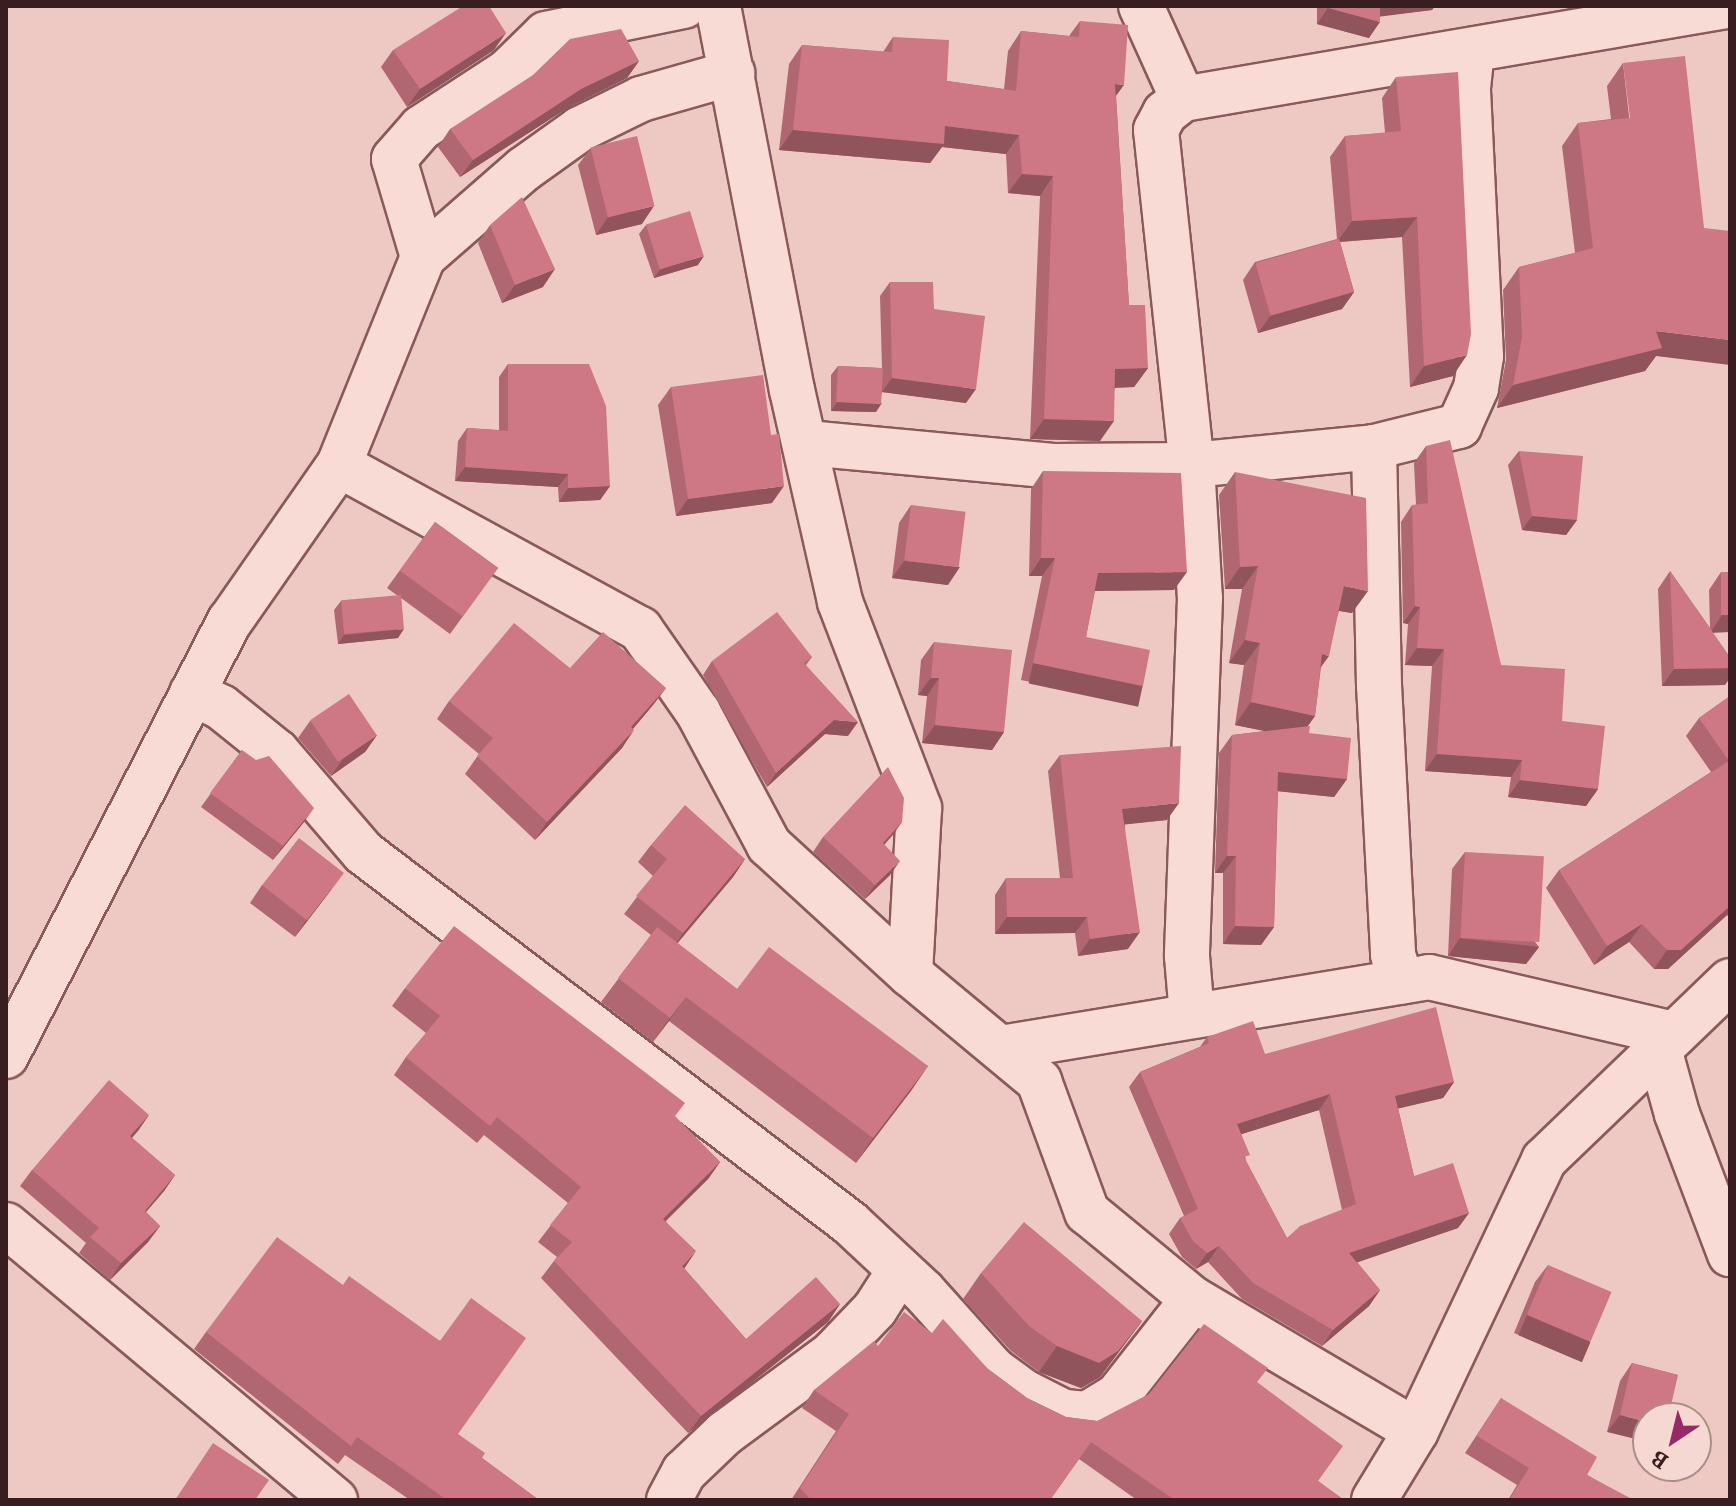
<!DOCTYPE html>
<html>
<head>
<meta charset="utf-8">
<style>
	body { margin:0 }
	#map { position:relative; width:1736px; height:1506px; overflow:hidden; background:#eec9c3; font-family:Lora,serif }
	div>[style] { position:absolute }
	.roads { filter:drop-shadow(2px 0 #89595b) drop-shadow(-2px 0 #89595b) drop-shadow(0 2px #89595b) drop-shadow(0 -2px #89595b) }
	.street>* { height:44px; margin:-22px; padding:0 22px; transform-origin:22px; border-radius:22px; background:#f9dbd6 }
	.wall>* { inset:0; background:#b06772 }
	.shaded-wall>* { inset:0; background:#90545c; transform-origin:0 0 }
	.building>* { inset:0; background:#cd7884; transform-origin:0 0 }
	span { translate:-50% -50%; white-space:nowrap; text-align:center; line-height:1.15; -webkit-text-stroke:8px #f6d8d2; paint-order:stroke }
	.frame { position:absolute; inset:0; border:8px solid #381e20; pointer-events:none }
	.north { position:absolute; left:1632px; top:1402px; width:80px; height:80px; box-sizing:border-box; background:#f6d8d2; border:2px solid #aa8e8b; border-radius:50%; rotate:215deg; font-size:22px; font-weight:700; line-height:32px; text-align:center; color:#381e20 }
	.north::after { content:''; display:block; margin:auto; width:28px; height:36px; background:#982968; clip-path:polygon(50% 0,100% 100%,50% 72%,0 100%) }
</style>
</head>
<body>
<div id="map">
	<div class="roads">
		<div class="street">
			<i style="left:718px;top:6px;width:391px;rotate:79.1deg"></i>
			<i style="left:792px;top:390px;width:217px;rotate:77.2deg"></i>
			<i style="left:840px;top:602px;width:221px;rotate:69deg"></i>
			<i style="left:919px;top:808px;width:166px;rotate:93.1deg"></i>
			<i style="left:1141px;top:6px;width:102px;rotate:65.7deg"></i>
			<i style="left:1183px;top:99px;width:551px;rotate:-9.72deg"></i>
			<i style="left:1183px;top:99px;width:23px;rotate:142deg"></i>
			<i style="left:1165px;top:113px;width:19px;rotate:118deg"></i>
			<i style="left:1156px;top:130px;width:337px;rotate:83.9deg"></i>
			<i style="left:1192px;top:465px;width:133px;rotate:86.6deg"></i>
			<i style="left:1200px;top:598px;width:358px;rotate:92.1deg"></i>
			<i style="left:1187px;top:956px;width:60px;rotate:85.2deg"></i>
			<i style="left:423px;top:257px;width:134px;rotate:-41.1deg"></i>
			<i style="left:524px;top:169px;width:69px;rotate:-35.5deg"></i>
			<i style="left:580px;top:129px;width:68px;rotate:-26.2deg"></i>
			<i style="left:641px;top:99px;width:95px;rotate:-15.9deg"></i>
			<i style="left:807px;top:443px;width:247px;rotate:5.3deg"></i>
			<i style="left:1053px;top:466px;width:139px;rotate:-0.4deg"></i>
			<i style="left:1192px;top:465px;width:183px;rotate:-5.6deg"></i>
			<i style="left:1374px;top:447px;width:88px;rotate:-13.9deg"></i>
			<i style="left:1459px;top:426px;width:42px;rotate:-65.9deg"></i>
			<i style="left:1476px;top:388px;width:32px;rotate:-81deg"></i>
			<i style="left:1481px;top:356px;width:268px;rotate:-92.8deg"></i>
			<i style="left:1468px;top:88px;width:38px;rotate:-84deg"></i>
			<i style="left:1374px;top:447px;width:238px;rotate:88.8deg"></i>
			<i style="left:1379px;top:685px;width:270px;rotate:87deg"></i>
			<i style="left:1393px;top:955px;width:28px;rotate:72deg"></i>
			<i style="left:339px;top:465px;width:343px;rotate:28.6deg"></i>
			<i style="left:640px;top:629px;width:101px;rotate:55.1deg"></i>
			<i style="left:698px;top:712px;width:151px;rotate:61.9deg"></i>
			<i style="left:769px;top:845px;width:191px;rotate:42.5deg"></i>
			<i style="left:910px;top:974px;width:168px;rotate:39.7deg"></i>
			<i style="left:1039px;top:1081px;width:140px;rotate:69.9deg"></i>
			<i style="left:1087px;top:1212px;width:137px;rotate:39.4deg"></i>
			<i style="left:1193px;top:1299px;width:259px;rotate:30.6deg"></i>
			<i style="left:192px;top:693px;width:32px;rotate:26deg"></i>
			<i style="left:221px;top:707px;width:72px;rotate:38.8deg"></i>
			<i style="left:277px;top:752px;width:133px;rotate:49.3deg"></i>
			<i style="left:364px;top:853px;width:611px;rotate:37.28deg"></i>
			<i style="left:850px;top:1223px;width:100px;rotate:43deg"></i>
			<i style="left:923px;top:1291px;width:106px;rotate:48.1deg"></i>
			<i style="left:994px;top:1370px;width:39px;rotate:36deg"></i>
			<i style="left:1026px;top:1393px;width:42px;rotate:26.6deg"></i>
			<i style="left:1064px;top:1412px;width:23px;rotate:5deg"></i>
			<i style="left:1087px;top:1414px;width:35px;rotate:-31deg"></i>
			<i style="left:1117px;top:1396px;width:123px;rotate:-51.9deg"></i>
			<i style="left:1001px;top:1048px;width:434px;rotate:-9.4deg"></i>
			<i style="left:1429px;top:977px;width:252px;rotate:13.1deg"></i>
			<i style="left:1659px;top:1049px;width:67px;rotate:74.5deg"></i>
			<i style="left:1677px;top:1114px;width:150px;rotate:69.3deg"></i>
			<i style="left:6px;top:1056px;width:489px;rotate:-62.8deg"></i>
			<i style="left:230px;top:621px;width:190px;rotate:-55.1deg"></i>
			<i style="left:339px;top:465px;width:224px;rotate:-68deg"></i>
			<i style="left:423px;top:257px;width:102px;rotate:-106.5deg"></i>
			<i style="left:394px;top:159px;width:41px;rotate:-48.9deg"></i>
			<i style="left:421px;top:128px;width:103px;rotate:-33.1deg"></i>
			<i style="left:507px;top:72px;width:54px;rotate:-44.3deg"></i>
			<i style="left:546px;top:34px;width:141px;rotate:-11.5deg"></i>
			<i style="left:6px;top:1225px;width:429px;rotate:39.9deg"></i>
			<i style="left:669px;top:1500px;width:32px;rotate:-62deg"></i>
			<i style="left:684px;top:1472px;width:57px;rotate:-43.6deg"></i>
			<i style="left:725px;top:1433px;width:133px;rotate:-36.4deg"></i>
			<i style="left:832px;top:1354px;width:62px;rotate:-46.3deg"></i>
			<i style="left:875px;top:1309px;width:46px;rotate:-57.3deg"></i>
			<i style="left:1374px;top:1500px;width:81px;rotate:-58.7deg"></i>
			<i style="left:1416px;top:1431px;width:300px;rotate:-64.7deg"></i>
			<i style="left:1544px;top:1160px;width:258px;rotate:-43.9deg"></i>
		</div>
	</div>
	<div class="wall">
		<i style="clip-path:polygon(1317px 6px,1435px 6px,1432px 10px,1380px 16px,1369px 38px,1317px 24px)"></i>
		<i style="clip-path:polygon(1080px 21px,1116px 95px,1129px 305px,1148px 368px,1134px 387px,1115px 388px,1100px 441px,1030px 439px,1040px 196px,1008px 193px,1006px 154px,942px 147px,930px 163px,779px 150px,789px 64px,802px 45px,883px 52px,893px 37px,947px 81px,1004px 89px,1008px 51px,1021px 31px,1069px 36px)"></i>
		<i style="clip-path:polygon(393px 50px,494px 50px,407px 107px,381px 67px)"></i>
		<i style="clip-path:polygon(639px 61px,627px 78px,569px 107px,460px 177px,438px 147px,450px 129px)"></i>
		<i style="clip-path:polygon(1623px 63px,1656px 356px,1645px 371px,1497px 408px,1506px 360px,1503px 290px,1519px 267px,1575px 253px,1562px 146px,1578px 123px,1611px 119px,1607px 86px)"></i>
		<i style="clip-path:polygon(1396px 77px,1453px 376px,1410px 387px,1402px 237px,1340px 242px,1354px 292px,1342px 309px,1258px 333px,1243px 280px,1255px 262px,1337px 239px,1330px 157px,1345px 136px,1385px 133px,1382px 98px)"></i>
		<i style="clip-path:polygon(591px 148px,642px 224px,596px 235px,578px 165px)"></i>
		<i style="clip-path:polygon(490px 225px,543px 287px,502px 303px,478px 243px)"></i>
		<i style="clip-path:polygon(646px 225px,698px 265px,654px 278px,639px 234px)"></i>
		<i style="clip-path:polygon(890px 282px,934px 309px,966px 403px,882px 392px,876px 412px,831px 411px,831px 375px,838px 366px,882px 368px,880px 296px)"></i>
		<i style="clip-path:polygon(508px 364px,610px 486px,600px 500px,559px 502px,558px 487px,455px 481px,458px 441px,467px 428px,499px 430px,499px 377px)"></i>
		<i style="clip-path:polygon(671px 387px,772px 503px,676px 516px,658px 405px)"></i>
		<i style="clip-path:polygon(1426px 446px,1501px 665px,1562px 721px,1598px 789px,1586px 806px,1508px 797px,1511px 777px,1425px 771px,1432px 666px,1405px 665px,1408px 624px,1403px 623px,1401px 522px,1412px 505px,1416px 505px,1414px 463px)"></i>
		<i style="clip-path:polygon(1519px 451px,1577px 520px,1566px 535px,1522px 530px,1508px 465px)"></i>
		<i style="clip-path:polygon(1043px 471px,1174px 590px,1095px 591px,1086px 637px,1143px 686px,1131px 703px,1021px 680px,1042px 576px,1029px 576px,1031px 489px)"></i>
		<i style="clip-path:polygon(1235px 472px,1352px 613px,1339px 611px,1321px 667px,1315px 716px,1307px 727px,1309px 733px,1347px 779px,1334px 797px,1278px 791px,1274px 927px,1261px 945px,1223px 944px,1223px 873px,1215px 873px,1219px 753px,1232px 735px,1265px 731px,1235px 725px,1244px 665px,1229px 663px,1242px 589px,1225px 589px,1219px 495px)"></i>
		<i style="clip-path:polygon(911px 505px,948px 585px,892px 578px,899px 523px)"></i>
		<i style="clip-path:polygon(435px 522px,498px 568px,450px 634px,401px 598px,398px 638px,338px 644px,334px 610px,341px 601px,398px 596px,387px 588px)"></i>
		<i style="clip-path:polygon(1670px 571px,1710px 628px,1709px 590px,1721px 572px,1730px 572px,1730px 632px,1713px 632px,1725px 685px,1662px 686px,1658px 589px)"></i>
		<i style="clip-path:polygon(934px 642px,1004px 732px,992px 750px,922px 743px,927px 696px,918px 695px,921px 660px)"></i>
		<i style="clip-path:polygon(812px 657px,806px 665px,848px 736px,825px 734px,767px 787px,703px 675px,712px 661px)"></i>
		<i style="clip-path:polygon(570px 668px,666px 688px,653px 705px,633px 729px,622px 748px,535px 840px,465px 774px,479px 754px,437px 719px,449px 701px)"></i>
		<i style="clip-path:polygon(1730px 696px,1730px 919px,1727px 915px,1668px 969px,1654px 969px,1629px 942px,1594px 965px,1546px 888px,1559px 870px,1711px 772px,1686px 736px,1699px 718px)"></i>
		<i style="clip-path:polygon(310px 721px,377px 735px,365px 752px,331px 776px,298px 738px)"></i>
		<i style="clip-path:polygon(242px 750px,304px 822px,273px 860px,201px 807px)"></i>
		<i style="clip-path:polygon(1060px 755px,1167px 820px,1125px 824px,1128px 949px,1078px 956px,1075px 933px,995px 934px,995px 895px,1006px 878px,1060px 878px,1048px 771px)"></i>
		<i style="clip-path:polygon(902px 822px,884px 845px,890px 875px,865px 899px,813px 852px,823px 837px)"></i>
		<i style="clip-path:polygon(651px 845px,745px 859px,733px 877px,677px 943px,737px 989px,928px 1066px,856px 1163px,669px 1021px,653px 1042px,601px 1002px,651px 935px,624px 914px,653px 876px,638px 862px)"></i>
		<i style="clip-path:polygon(1465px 852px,1539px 947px,1526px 964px,1448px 956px,1452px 869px)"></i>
		<i style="clip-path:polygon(262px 885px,331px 890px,295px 937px,250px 903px)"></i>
		<i style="clip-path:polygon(405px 988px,675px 1117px,720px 1162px,708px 1179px,666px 1221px,684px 1268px,746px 1339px,840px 1304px,828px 1322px,688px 1433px,541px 1278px,557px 1257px,538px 1242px,568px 1203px,484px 1135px,477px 1143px,394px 1075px,406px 1057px,426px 1033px,392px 1006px)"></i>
		<i style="clip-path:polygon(evenodd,1207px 1037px,1265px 1054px,1454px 1082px,1443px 1098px,1398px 1108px,1414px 1176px,1469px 1213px,1458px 1228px,1357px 1262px,1380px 1290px,1369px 1306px,1322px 1346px,1242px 1299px,1208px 1262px,1196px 1269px,1182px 1257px,1169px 1234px,1180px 1218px,1184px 1216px,1129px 1087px,1140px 1072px,1200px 1047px,1207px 1037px,1319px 1110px,1342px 1210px,1287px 1238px,1246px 1161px,1241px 1134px,1319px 1110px)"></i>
		<i style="clip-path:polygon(149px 1115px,132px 1138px,175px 1175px,164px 1191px,146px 1212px,160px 1226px,148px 1242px,110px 1280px,79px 1253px,86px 1243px,20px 1186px,32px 1170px)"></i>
		<i style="clip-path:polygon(1548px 1265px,1590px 1342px,1578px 1360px,1514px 1333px,1535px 1282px)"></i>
		<i style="clip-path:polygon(981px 1273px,1142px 1321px,1100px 1377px,1081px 1388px,1039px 1372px,1011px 1351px,963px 1299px)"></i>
		<i style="clip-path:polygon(343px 1285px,440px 1341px,458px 1434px,482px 1458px,539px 1500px,410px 1500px,345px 1455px,338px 1464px,194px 1349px,206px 1332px)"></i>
		<i style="clip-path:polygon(932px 1333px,988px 1369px,1027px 1398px,1066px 1417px,1097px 1421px,1258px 1383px,1318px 1481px,1344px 1500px,1137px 1500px,1079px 1459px,1050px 1500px,791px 1500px,836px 1431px,802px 1408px,814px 1390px,878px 1346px)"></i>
		<i style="clip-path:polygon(1632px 1363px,1678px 1375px,1607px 1432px,1620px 1381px)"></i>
		<i style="clip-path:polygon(1501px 1398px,1587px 1475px,1629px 1500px,1508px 1500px,1517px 1485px,1465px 1453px)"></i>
	</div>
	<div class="shaded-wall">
		<i style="clip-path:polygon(1377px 6px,1435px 6px,1432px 10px,1369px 18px)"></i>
		<i style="clip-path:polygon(1328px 8px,1380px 22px,1369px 38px,1317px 24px)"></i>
		<i style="clip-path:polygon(506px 33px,494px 50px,407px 107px,420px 89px)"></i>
		<i style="clip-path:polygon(639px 61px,627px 78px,569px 107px,460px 177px,473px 160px,581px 89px)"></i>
		<i style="clip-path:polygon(1115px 84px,1124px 85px,1110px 104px)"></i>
		<i style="clip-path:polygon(945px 126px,1019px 135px,1006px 154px,942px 147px,930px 163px,779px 150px,793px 130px)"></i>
		<i style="clip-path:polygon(1022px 174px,1053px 176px,1040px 196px,1008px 193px)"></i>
		<i style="clip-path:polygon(654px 206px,642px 224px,596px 235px,608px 217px)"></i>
		<i style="clip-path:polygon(1417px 217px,1402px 237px,1337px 242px,1352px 221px)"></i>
		<i style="clip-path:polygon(704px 256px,698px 265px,654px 278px,660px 269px)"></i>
		<i style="clip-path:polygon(555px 269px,543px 287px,502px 303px,515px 285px)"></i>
		<i style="clip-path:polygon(1354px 292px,1342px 309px,1258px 333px,1271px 315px)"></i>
		<i style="clip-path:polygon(1656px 331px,1730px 340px,1730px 365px,1656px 356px,1645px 371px,1497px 408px,1513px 385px)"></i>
		<i style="clip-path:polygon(1467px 355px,1453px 376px,1410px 387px,1424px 366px)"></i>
		<i style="clip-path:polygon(1148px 368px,1134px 387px,1102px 388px,1115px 369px)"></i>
		<i style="clip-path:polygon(892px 378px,976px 389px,966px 403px,882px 392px)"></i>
		<i style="clip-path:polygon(837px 402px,882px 403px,876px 412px,831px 411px)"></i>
		<i style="clip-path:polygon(1044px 419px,1114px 421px,1100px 441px,1030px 439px)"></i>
		<i style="clip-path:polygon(465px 467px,568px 474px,558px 487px,455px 481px)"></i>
		<i style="clip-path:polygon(610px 486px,600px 500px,559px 502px,568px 488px)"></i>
		<i style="clip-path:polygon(784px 486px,772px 503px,676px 516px,688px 499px)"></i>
		<i style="clip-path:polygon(1532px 516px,1577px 520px,1566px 535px,1522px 530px)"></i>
		<i style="clip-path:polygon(1041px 558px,1055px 558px,1042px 576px,1029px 576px)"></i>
		<i style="clip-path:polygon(904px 561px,960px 567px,948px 585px,892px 578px)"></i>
		<i style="clip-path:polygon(1258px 566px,1242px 589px,1225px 589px,1240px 567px)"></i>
		<i style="clip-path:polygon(1187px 572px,1174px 590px,1086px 591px,1098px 573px)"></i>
		<i style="clip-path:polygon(1344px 586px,1368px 591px,1352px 613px,1328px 609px)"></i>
		<i style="clip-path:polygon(1415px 606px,1420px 607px,1408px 624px,1403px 623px)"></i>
		<i style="clip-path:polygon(1722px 615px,1730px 615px,1730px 632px,1710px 633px)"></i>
		<i style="clip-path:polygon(404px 629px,398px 638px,338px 644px,344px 635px)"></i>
		<i style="clip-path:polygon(1245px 640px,1260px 643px,1244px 665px,1229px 663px)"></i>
		<i style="clip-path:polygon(1417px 648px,1444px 649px,1432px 666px,1405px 665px)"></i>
		<i style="clip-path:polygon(1322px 654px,1329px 656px,1313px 678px)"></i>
		<i style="left:1033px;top:663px;width:112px;height:21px;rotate:12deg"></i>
		<i style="clip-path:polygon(1730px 668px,1730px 678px,1725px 685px,1662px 686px,1674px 669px)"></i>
		<i style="clip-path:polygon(931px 678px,939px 678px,927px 696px,918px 695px)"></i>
		<i style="clip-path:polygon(666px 688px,653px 705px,619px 745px,631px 727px)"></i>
		<i style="clip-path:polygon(1251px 702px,1315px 716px,1299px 738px,1235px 725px)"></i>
		<i style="clip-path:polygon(834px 720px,858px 722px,848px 736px,825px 734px,767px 787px,776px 773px)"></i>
		<i style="clip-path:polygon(935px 725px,1004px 732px,992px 750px,922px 743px)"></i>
		<i style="clip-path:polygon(634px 730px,622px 748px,535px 840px,547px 822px)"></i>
		<i style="clip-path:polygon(377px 735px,365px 752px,331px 776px,343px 759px)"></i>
		<i style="clip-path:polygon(1437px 754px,1522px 760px,1511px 777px,1425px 771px)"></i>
		<i style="clip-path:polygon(1278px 772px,1347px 779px,1334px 797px,1266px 790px)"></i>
		<i style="clip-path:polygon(1520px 780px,1598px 789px,1586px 806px,1508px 797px)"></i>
		<i style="clip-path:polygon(1179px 803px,1167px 820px,1111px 826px,1122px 809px)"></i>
		<i style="clip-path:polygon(314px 808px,304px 822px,273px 860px,283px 846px)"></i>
		<i style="clip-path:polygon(902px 822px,892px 836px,873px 857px,883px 843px)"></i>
		<i style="clip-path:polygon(1227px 856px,1236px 856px,1223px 873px,1215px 873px)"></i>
		<i style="clip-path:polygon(745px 859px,733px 877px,671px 951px,683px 933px)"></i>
		<i style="clip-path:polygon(900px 861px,890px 875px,865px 899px,875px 885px)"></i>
		<i style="clip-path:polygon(344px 873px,331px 890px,295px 937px,307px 919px)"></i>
		<i style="clip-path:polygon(1730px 906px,1730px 911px,1727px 915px,1668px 969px,1654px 969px,1667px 950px)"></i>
		<i style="clip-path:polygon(1007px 917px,1087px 917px,1075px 933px,995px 934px)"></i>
		<i style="clip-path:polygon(1642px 924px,1629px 942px,1594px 965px,1607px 946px)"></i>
		<i style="clip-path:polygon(1235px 926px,1274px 927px,1261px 945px,1223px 944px)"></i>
		<i style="clip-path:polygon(1140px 932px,1128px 949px,1078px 956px,1090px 939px)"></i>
		<i style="clip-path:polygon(1460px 938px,1539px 947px,1526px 964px,1448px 956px)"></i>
		<i style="clip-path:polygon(686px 997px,669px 1021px,653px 1042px,670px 1018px)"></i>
		<i style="clip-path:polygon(928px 1066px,911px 1091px,856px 1163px,873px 1138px)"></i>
		<i style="clip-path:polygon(1454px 1082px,1443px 1098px,1384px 1112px,1395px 1096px)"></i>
		<i style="clip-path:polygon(1330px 1094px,1319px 1110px,1226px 1139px,1237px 1124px)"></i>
		<i style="clip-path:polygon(149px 1115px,138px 1131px,119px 1152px,130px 1136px)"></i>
		<i style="clip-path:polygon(720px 1162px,708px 1179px,650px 1236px,663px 1219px)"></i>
		<i style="clip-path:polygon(175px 1175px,164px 1191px,133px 1227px,145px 1211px)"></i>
		<i style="clip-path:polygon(1469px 1213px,1458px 1228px,1338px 1269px,1349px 1253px)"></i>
		<i style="clip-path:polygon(160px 1226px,148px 1242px,110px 1280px,121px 1263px)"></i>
		<i style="clip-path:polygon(1219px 1246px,1208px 1262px,1196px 1269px,1207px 1253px)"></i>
		<i style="clip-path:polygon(696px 1251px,684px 1269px,682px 1266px)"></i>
		<i style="clip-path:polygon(1380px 1290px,1369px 1306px,1322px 1346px,1333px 1330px)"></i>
		<i style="clip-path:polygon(840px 1304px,828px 1322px,688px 1433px,701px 1416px)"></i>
		<i style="left:1527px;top:1315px;width:69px;height:22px;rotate:23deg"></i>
		<i style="clip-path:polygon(1142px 1321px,1100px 1377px,1081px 1388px,1039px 1372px,1057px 1346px)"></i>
		<i style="clip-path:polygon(1620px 1415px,1648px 1422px,1648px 1442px,1607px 1432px)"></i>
	</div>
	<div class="building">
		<i style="clip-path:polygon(463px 6px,489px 6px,506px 33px,420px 89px,393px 50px)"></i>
		<i style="clip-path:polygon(1328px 6px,1380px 6px,1380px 22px,1328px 8px)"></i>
		<i style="clip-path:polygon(1080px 21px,1128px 25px,1124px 85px,1115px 84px,1129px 305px,1145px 305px,1148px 368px,1115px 369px,1114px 421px,1044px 419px,1053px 176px,1022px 174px,1019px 135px,945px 126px,944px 144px,793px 130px,802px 45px,892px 52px,893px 37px,949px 40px,947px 81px,1016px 91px,1021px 31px,1079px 37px)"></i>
		<i style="clip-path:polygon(621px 29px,639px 61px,581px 89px,473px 160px,450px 129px,533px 75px,570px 39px)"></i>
		<i style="clip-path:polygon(1685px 56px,1704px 228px,1730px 231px,1730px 340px,1656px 331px,1662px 348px,1513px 385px,1522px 337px,1519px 267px,1593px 248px,1578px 123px,1630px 118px,1623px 63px)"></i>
		<i style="clip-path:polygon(1458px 72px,1471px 334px,1467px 355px,1424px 366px,1417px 217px,1352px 221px,1345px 136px,1401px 131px,1396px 77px)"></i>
		<i style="left:637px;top:136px;width:72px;height:48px;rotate:76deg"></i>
		<i style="clip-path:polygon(522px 197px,555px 269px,515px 285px,490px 225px)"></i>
		<i style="left:690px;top:211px;width:47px;height:46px;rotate:73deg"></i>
		<i style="left:1339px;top:239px;width:55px;height:87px;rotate:74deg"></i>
		<i style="clip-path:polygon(890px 282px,933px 282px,934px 309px,985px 316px,976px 389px,892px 378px)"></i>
		<i style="clip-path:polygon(508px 364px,589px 364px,606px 406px,610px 486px,568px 488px,568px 474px,465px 467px,467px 428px,508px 431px)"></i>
		<i style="left:838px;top:366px;width:45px;height:36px;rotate:3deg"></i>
		<i style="clip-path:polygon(763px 375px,771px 435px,779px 434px,784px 486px,688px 499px,671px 387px)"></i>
		<i style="clip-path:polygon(1450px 440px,1501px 665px,1565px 669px,1562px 721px,1605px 726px,1598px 789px,1520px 780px,1522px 760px,1437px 754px,1444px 649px,1417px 648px,1420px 607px,1415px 606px,1412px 505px,1428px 503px,1426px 446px)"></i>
		<i style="clip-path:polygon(1519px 451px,1583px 456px,1577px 520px,1532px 516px)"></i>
		<i style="clip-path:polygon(1043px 471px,1181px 473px,1187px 572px,1098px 573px,1086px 637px,1150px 650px,1143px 686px,1033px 663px,1055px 558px,1041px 558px)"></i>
		<i style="clip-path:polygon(1235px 472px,1366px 498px,1368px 591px,1344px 586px,1329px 656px,1322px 654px,1315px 716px,1251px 702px,1260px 643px,1245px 640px,1258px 566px,1240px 567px)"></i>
		<i style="left:911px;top:505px;width:55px;height:56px;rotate:7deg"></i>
		<i style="left:435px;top:522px;width:78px;height:60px;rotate:36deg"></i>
		<i style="clip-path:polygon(1670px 571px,1730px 657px,1730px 668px,1674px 669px)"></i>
		<i style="left:1721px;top:572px;width:9px;height:43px"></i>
		<i style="left:401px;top:595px;width:34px;height:60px;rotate:85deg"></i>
		<i style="clip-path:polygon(777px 612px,812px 657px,804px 663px,858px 722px,834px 720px,776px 773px,712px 661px)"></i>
		<i style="clip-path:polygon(514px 623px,570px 668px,603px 632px,666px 688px,631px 727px,634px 730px,547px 822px,477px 756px,493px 738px,449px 701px)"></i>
		<i style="clip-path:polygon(934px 642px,1012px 650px,1004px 732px,935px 725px,939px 678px,931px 678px)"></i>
		<i style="left:349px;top:694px;width:50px;height:47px;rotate:56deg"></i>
		<i style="clip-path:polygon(1730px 696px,1730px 906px,1681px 950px,1667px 950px,1642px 924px,1607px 946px,1559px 870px,1729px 761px,1699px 718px)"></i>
		<i style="clip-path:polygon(1310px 726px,1309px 733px,1351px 738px,1347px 779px,1278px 772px,1274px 927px,1235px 926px,1236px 856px,1227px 856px,1232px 735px)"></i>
		<i style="clip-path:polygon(1181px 746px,1179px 803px,1122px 809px,1140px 932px,1090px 939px,1087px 917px,1007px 917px,1006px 878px,1073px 878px,1060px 755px)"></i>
		<i style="clip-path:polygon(242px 750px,256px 760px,269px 756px,314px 808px,283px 846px,210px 793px)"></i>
		<i style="clip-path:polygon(888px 767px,904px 798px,902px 822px,883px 843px,900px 861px,875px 885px,823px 837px)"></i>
		<i style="clip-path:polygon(685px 805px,745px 859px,683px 933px,636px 896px,667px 859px,651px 845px)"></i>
		<i style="left:299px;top:838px;width:57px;height:60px;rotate:38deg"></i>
		<i style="left:1465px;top:852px;width:79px;height:86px;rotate:3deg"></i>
		<i style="clip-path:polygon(454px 926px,685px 1103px,675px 1116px,720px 1162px,663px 1219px,696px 1251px,682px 1266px,746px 1339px,816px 1277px,840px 1304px,701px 1416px,554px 1261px,572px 1242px,550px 1225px,581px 1187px,497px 1117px,490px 1126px,406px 1057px,440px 1016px,405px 988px)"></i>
		<i style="clip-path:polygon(657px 927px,737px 989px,769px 947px,928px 1066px,873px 1138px,686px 997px,670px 1018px,618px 978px)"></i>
		<i style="clip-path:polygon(evenodd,1436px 1007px,1454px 1082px,1395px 1096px,1414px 1176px,1453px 1163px,1469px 1213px,1349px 1253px,1380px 1290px,1333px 1330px,1253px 1283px,1219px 1246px,1207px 1253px,1193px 1241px,1180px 1218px,1198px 1209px,1140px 1072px,1209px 1043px,1207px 1037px,1253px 1021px,1265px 1054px,1436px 1007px,1330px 1094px,1356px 1204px,1300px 1226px,1287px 1238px,1244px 1157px,1250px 1155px,1237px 1124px,1330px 1094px)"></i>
		<i style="clip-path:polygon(109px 1080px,149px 1115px,130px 1136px,175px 1175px,145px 1211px,160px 1226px,121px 1263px,90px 1237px,99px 1228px,32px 1170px)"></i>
		<i style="clip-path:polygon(1024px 1222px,1142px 1321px,1118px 1351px,1099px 1363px,1057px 1346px,1029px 1326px,981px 1273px)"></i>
		<i style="clip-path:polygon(277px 1237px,343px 1285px,349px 1276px,440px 1341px,471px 1298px,526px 1338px,458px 1434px,485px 1453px,482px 1458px,539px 1500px,447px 1500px,357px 1437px,351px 1446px,206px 1332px)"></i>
		<i style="left:1548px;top:1265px;width:69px;height:54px;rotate:23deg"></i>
		<i style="clip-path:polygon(904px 1312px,932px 1333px,943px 1319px,988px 1369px,1027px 1398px,1066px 1417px,1097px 1421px,1149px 1394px,1204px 1324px,1268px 1368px,1257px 1382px,1343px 1446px,1318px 1481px,1344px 1500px,1172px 1500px,1173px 1499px,1091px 1442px,1050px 1500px,811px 1500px,800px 1488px,849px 1414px,814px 1390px,874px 1341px,878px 1346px)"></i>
		<i style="clip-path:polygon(1632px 1363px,1678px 1375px,1668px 1418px,1648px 1418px,1648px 1422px,1620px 1415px)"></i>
		<i style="clip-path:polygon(1501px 1398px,1597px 1457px,1587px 1475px,1630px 1498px,1629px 1500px,1509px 1500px,1529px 1468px,1477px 1436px)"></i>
		<i style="clip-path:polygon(213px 1443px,269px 1480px,255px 1500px,175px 1500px)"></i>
	</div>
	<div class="frame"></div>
	<div class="north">B</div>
</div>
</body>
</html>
